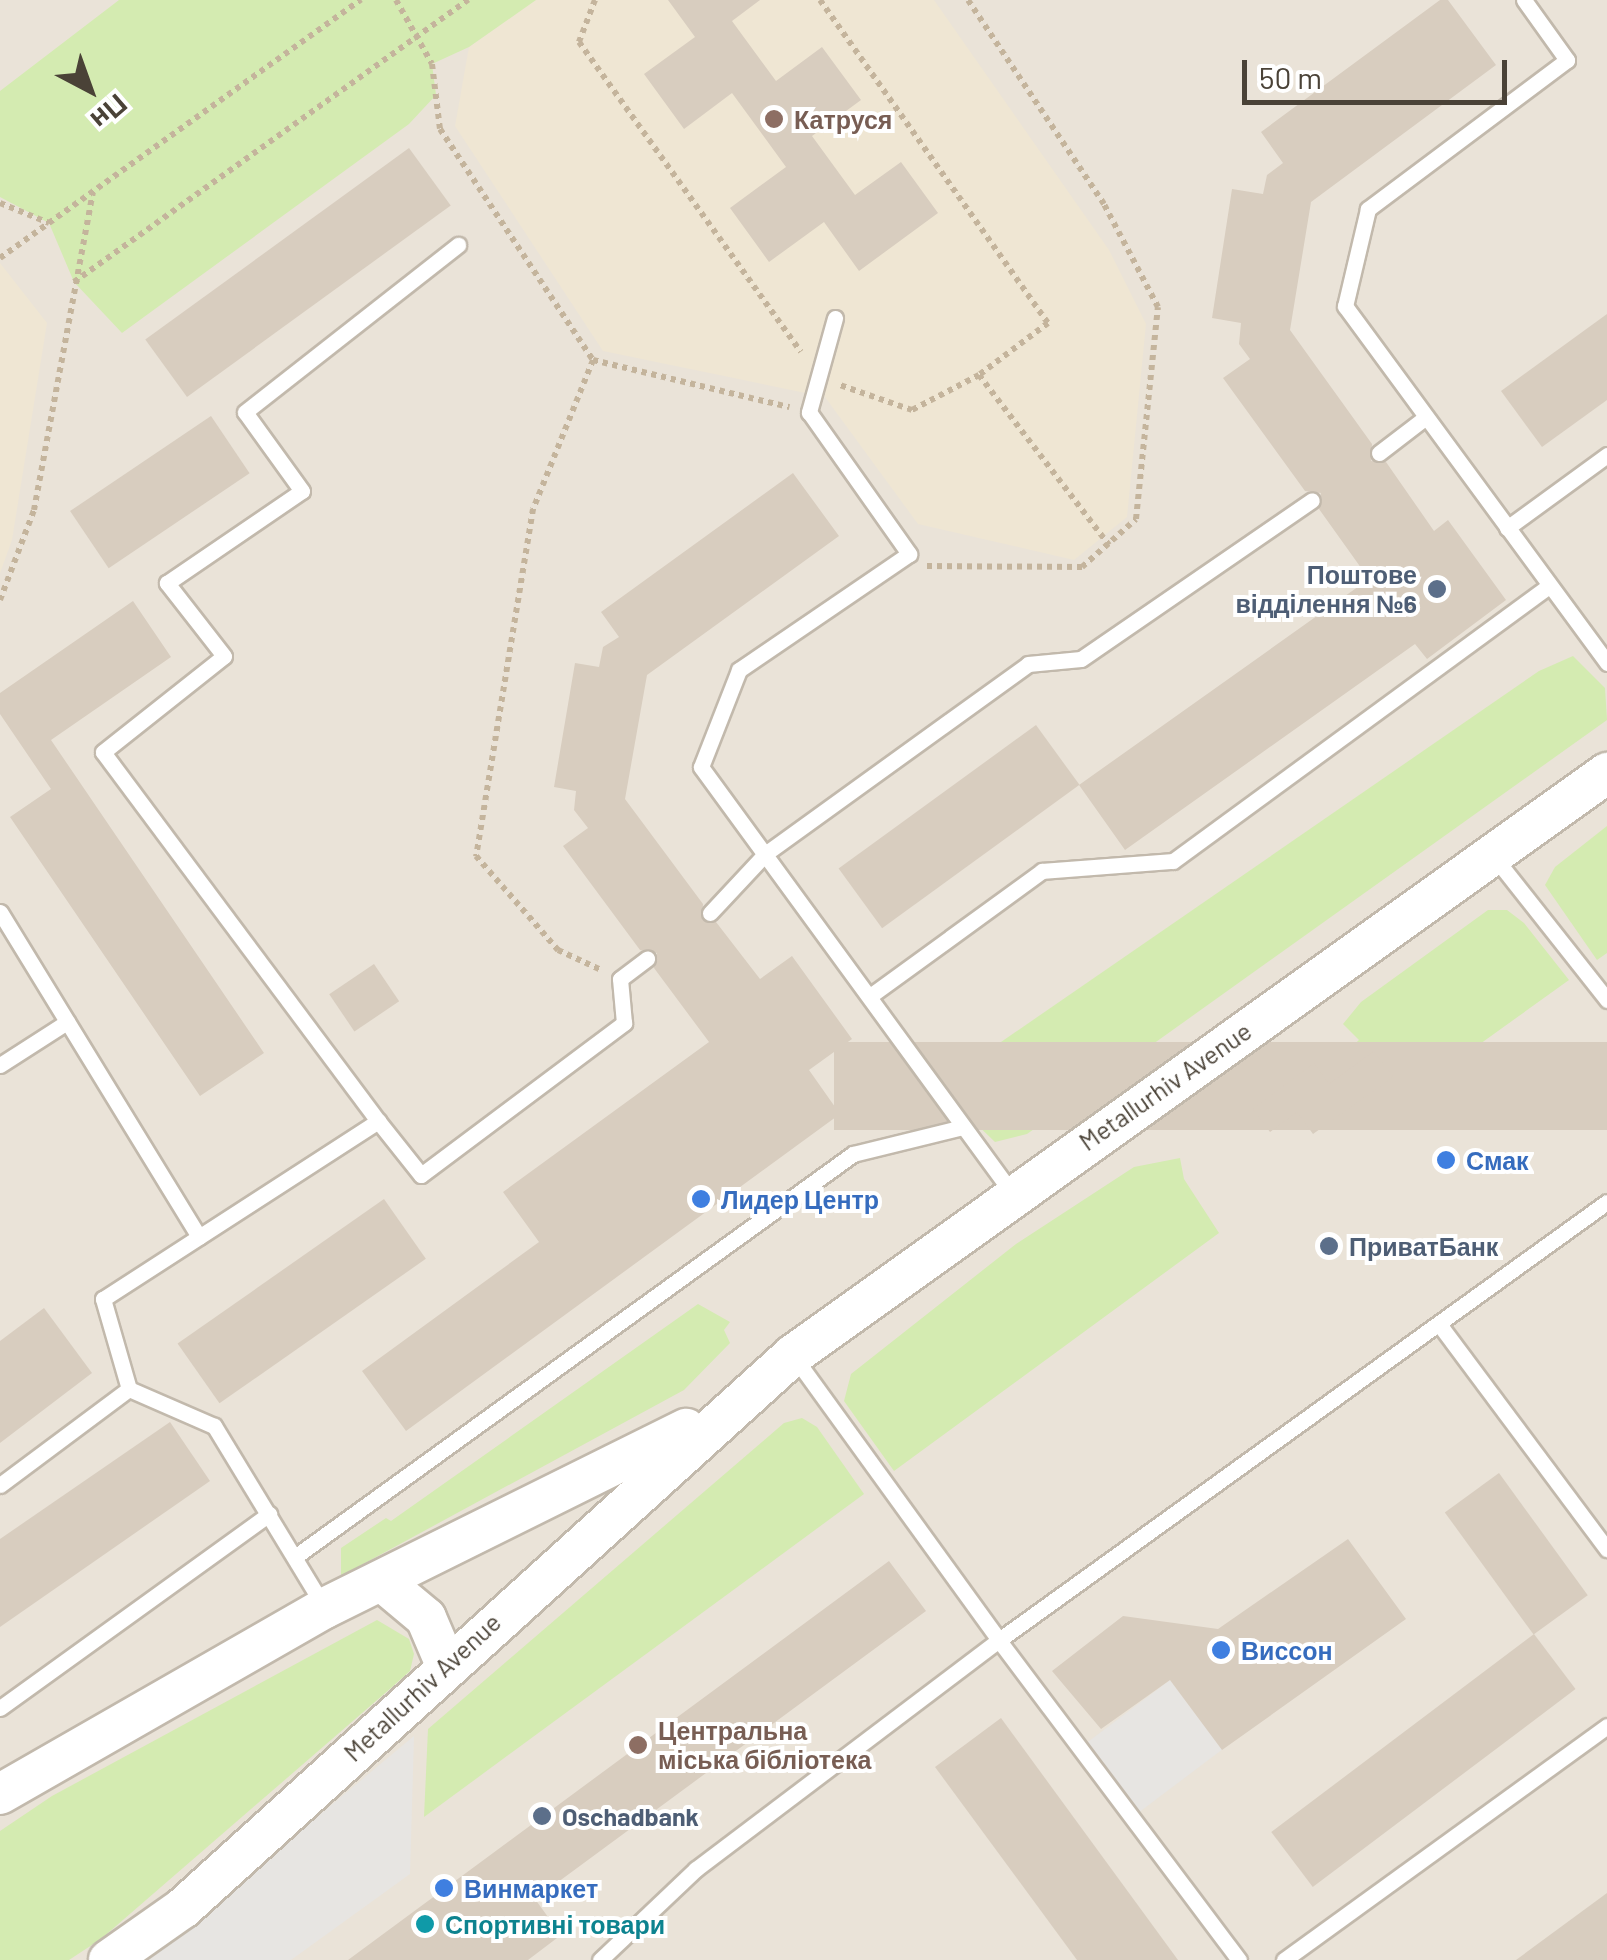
<!DOCTYPE html>
<html>
<head>
<meta charset="utf-8">
<style>
	body { margin:0 }
	#map { position:relative; width:1607px; height:1960px; overflow:hidden; background:#f6f2ea; font-family:Barlow,sans-serif }
	div>[style] { position:absolute }
	.residential>* { inset:0; background:#eae3d8; transform-origin:0 0 }
	.education>* { inset:0; background:#efe6d3 }
	.green>* { inset:0; background:#d4ebb1 }
	.parking>* { inset:0; background:#e7e5e2; transform-origin:0 0 }
	.building>* { inset:0; background:#d8cdbf; transform-origin:0 0 }
	.path>* { height:6px; margin-top:-3px; transform-origin:0; background:repeating-linear-gradient(90deg,#c4b49c 0 5px,transparent 0 10px) }
	.roads { filter:drop-shadow(2px 0 #c2b9ac) drop-shadow(-2px 0 #c2b9ac) drop-shadow(0 2px #c2b9ac) drop-shadow(0 -2px #c2b9ac) }
	.service>* { height:15px; margin:-7.5px; padding:0 7.5px; transform-origin:7.5px; border-radius:7.5px; background:#fff }
	.tertiary>* { height:40px; margin:-20px; padding:0 20px; transform-origin:20px; border-radius:20px; background:#fff }
	.dots>* { width:28px; height:28px; translate:-50% -50%; box-sizing:border-box; border:5px solid #fff; border-radius:50% }
	span { translate:-50% -50%; white-space:nowrap; text-align:center; line-height:1.15; -webkit-text-stroke:8px #fff; paint-order:stroke }
	.education-label { font-size:25px; color:#785e54; font-weight:700 }
	.left { translate:0 -50%; text-align:left }
	.service-label { font-size:25px; color:#4e5e75; font-weight:700 }
	.right { translate:-100% -50%; text-align:right }
	.street-label { font-size:25px; color:#4a4237 }
	.shop-label { font-size:25px; color:#366cbe; font-weight:700 }
	.culture-label { font-size:25px; color:#0d838f; font-weight:700 }
	.north { position:absolute; left:40px; top:40px; width:100px; height:100px; -webkit-text-stroke:8px #fff; paint-order:stroke; rotate:139deg; font-size:28px; font-weight:700; line-height:40px; text-align:center; color:#4a4237 }
	.north::after { content:''; display:block; margin:auto; width:35px; height:45px; background:#4a4237; clip-path:polygon(50% 0,100% 100%,50% 72%,0 100%) }
	.scale { position:absolute; left:1242px; top:60px; width:265px; height:45px; box-sizing:border-box; border:5px solid #4a4237; border-top:0; padding-left:12px; font-size:30px; line-height:35px; white-space:nowrap; color:#4a4237; -webkit-text-stroke:8px #fff; paint-order:stroke }
</style>
</head>
<body>
<div id="map">
	<div class="residential">
		<i style="left:0;top:0;width:1607px;height:1960px"></i>
	</div>
	<div class="education">
		<i style="clip-path:polygon(535px 0,934px 0,1109px 250px,1146px 324px,1127px 517px,1074px 560px,918px 524px,825px 397px,603px 351px,455px 126px,469px 47px)"></i>
		<i style="clip-path:polygon(0 263px,47px 323px,12px 540px,0 573px)"></i>
	</div>
	<div class="green">
		<i style="clip-path:polygon(119px 0,536px 0,469px 47px,432px 64px,436px 95px,409px 124px,122px 333px,74px 282px,49px 223px,0 197px,0 91px)"></i>
		<i style="clip-path:polygon(1573px 656px,1605px 688px,1607px 720px,1027px 1134px,995px 1142px,965px 1113px,946px 1080px,1539px 671px)"></i>
		<i style="clip-path:polygon(1607px 826px,1607px 953px,1597px 960px,1545px 885px,1555px 867px)"></i>
		<i style="clip-path:polygon(1488px 910px,1507px 910px,1524px 923px,1569px 980px,1402px 1100px,1370px 1094px,1351px 1068px,1336px 1061px,1359px 1040px,1343px 1024px,1361px 1002px)"></i>
		<i style="clip-path:polygon(1180px 1158px,1184px 1179px,1219px 1233px,894px 1471px,844px 1401px,851px 1374px,1016px 1244px,1134px 1167px)"></i>
		<i style="clip-path:polygon(698px 1304px,730px 1322px,724px 1330px,730px 1343px,684px 1390px,341px 1576px,341px 1548px,386px 1518px,391px 1521px)"></i>
		<i style="clip-path:polygon(802px 1418px,817px 1427px,864px 1494px,424px 1817px,428px 1729px,784px 1423px)"></i>
		<i style="clip-path:polygon(377px 1620px,409px 1639px,414px 1654px,410px 1671px,391px 1688px,101px 1939px,69px 1960px,0 1960px,0 1831px,52px 1796px)"></i>
	</div>
	<div class="parking">
		<i style="left:1170px;top:1680px;width:87px;height:103px;rotate:53deg"></i>
		<i style="clip-path:polygon(414px 1736px,410px 1874px,291px 1960px,146px 1960px)"></i>
	</div>
	<div class="building">
		<i style="clip-path:polygon(668px 0,760px 0,732px 21px,776px 81px,822px 47px,861px 100px,812px 136px,855px 195px,901px 162px,938px 213px,859px 271px,824px 222px,769px 262px,730px 208px,786px 167px,732px 93px,684px 129px,644px 74px,695px 37px)"></i>
		<i style="clip-path:polygon(1440px 0,1448px 0,1496px 65px,1311px 202px,1290px 330px,1372px 444px,1371px 461px,1386px 462px,1434px 531px,1448px 520px,1506px 600px,1427px 659px,1415px 644px,1125px 850px,1079px 785px,1369px 579px,1319px 509px,1321px 493px,1305px 491px,1223px 378px,1250px 359px,1239px 344px,1241px 323px,1212px 318px,1232px 189px,1263px 194px,1267px 175px,1283px 163px,1261px 132px)"></i>
		<i style="left:409px;top:148px;width:71px;height:326px;rotate:54deg"></i>
		<i style="clip-path:polygon(1607px 314px,1607px 400px,1542px 447px,1501px 391px)"></i>
		<i style="left:211px;top:416px;width:69px;height:170px;rotate:56deg"></i>
		<i style="clip-path:polygon(793px 473px,839px 536px,647px 675px,625px 799px,703px 904px,702px 920px,716px 922px,760px 979px,792px 956px,852px 1039px,809px 1070px,840px 1114px,406px 1431px,362px 1371px,539px 1242px,503px 1192px,709px 1042px,654px 968px,657px 953px,640px 950px,563px 846px,588px 828px,574px 810px,576px 791px,554px 787px,575px 663px,599px 667px,603px 647px,619px 637px,601px 612px)"></i>
		<i style="clip-path:polygon(133px 601px,171px 657px,51px 740px,264px 1053px,200px 1096px,10px 817px,51px 789px,0 714px,0 693px)"></i>
		<i style="left:1036px;top:725px;width:74px;height:244px;rotate:54deg"></i>
		<i style="left:374px;top:964px;width:45px;height:54px;rotate:56deg"></i>
		<i style="left:1607px;top:1042px;width:88px;height:773px;rotate:90deg"></i>
		<i style="clip-path:polygon(1374px 1051px,1393px 1077px,1313px 1134px,1297px 1112px,1270px 1132px,1253px 1109px,1314px 1063px,1329px 1084px)"></i>
		<i style="left:384px;top:1199px;width:73px;height:252px;rotate:55deg"></i>
		<i style="clip-path:polygon(44px 1308px,92px 1373px,0 1443px,0 1341px)"></i>
		<i style="clip-path:polygon(170px 1422px,210px 1481px,0 1627px,0 1539px)"></i>
		<i style="left:1499px;top:1473px;width:151px;height:67px;rotate:54deg"></i>
		<i style="clip-path:polygon(1348px 1539px,1406px 1619px,1222px 1750px,1170px 1680px,1101px 1729px,1052px 1671px,1123px 1616px,1218px 1629px)"></i>
		<i style="clip-path:polygon(889px 1561px,926px 1611px,535px 1899px,561px 1935px,528px 1960px,348px 1960px)"></i>
		<i style="left:1534px;top:1634px;width:69px;height:329px;rotate:53deg"></i>
		<i style="clip-path:polygon(1001px 1718px,1178px 1960px,1077px 1960px,935px 1767px)"></i>
		<i style="clip-path:polygon(1607px 1893px,1607px 1960px,1516px 1960px)"></i>
	</div>
	<div class="path">
		<i style="left:396px;top:0;width:73px;rotate:60.6deg"></i>
		<i style="left:432px;top:64px;width:65px;rotate:83deg"></i>
		<i style="left:440px;top:129px;width:277px;rotate:56.5deg"></i>
		<i style="left:593px;top:360px;width:202px;rotate:13.5deg"></i>
		<i style="left:595px;top:0;width:45px;rotate:110.9deg"></i>
		<i style="left:579px;top:42px;width:381px;rotate:54.4deg"></i>
		<i style="left:820px;top:0;width:395px;rotate:54.8deg"></i>
		<i style="left:1048px;top:323px;width:86px;rotate:143deg"></i>
		<i style="left:979px;top:375px;width:76px;rotate:152.4deg"></i>
		<i style="left:912px;top:410px;width:76px;rotate:-160.9deg"></i>
		<i style="left:0;top:203px;width:53px;rotate:22.2deg"></i>
		<i style="left:0;top:258px;width:444px;rotate:-35.6deg"></i>
		<i style="left:74px;top:282px;width:485px;rotate:-35.6deg"></i>
		<i style="left:593px;top:360px;width:161px;rotate:111.9deg"></i>
		<i style="left:533px;top:509px;width:352px;rotate:99.3deg"></i>
		<i style="left:476px;top:856px;width:125px;rotate:48.9deg"></i>
		<i style="left:558px;top:950px;width:47px;rotate:24.9deg"></i>
		<i style="left:979px;top:375px;width:214px;rotate:52.6deg"></i>
		<i style="left:927px;top:566px;width:155px;rotate:0.4deg"></i>
		<i style="left:1082px;top:567px;width:72px;rotate:-41.6deg"></i>
		<i style="left:1136px;top:519px;width:213px;rotate:-84.1deg"></i>
		<i style="left:1158px;top:307px;width:116px;rotate:-117.7deg"></i>
		<i style="left:1104px;top:204px;width:245px;rotate:-123.7deg"></i>
		<i style="left:0;top:600px;width:96px;rotate:-69.3deg"></i>
		<i style="left:34px;top:510px;width:323px;rotate:-79.5deg"></i>
	</div>
	<div class="roads">
		<div class="service">
			<i style="left:1524px;top:0;width:74px;rotate:54.4deg"></i>
			<i style="left:1567px;top:60px;width:249px;rotate:143.2deg"></i>
			<i style="left:1368px;top:209px;width:100px;rotate:103.3deg"></i>
			<i style="left:1345px;top:306px;width:443px;rotate:53.7deg"></i>
			<i style="left:835px;top:318px;width:98px;rotate:105.5deg"></i>
			<i style="left:809px;top:412px;width:174px;rotate:54.8deg"></i>
			<i style="left:909px;top:554px;width:206px;rotate:145.7deg"></i>
			<i style="left:739px;top:670px;width:104px;rotate:111.4deg"></i>
			<i style="left:701px;top:767px;width:527px;rotate:53.87deg"></i>
			<i style="left:1379px;top:453px;width:59px;rotate:-37.5deg"></i>
			<i style="left:1507px;top:528px;width:124px;rotate:-36.1deg"></i>
			<i style="left:1495px;top:858px;width:181px;rotate:51.7deg"></i>
			<i style="left:0;top:912px;width:381px;rotate:58.5deg"></i>
			<i style="left:710px;top:913px;width:81px;rotate:-47deg"></i>
			<i style="left:765px;top:854px;width:324px;rotate:-35.8deg"></i>
			<i style="left:1028px;top:664px;width:53px;rotate:-5.4deg"></i>
			<i style="left:1081px;top:659px;width:280px;rotate:-34.5deg"></i>
			<i style="left:870px;top:996px;width:213px;rotate:-36deg"></i>
			<i style="left:1042px;top:871px;width:131px;rotate:-4.4deg"></i>
			<i style="left:1173px;top:861px;width:466px;rotate:-36.2deg"></i>
			<i style="left:0;top:1065px;width:80px;rotate:-32.7deg"></i>
			<i style="left:378px;top:1121px;width:460px;rotate:-126.7deg"></i>
			<i style="left:103px;top:752px;width:154px;rotate:-38.4deg"></i>
			<i style="left:224px;top:656px;width:93px;rotate:-128deg"></i>
			<i style="left:167px;top:583px;width:163px;rotate:-34.3deg"></i>
			<i style="left:302px;top:491px;width:97px;rotate:-125.8deg"></i>
			<i style="left:245px;top:412px;width:271px;rotate:-38.1deg"></i>
			<i style="left:1439px;top:1324px;width:281px;rotate:53.3deg"></i>
			<i style="left:0;top:1485px;width:161px;rotate:-36.7deg"></i>
			<i style="left:296px;top:1556px;width:687px;rotate:-35.82deg"></i>
			<i style="left:853px;top:1154px;width:113px;rotate:-13.8deg"></i>
			<i style="left:323px;top:1605px;width:210px;rotate:-121.3deg"></i>
			<i style="left:214px;top:1426px;width:93px;rotate:-156.5deg"></i>
			<i style="left:129px;top:1389px;width:94px;rotate:-106.1deg"></i>
			<i style="left:103px;top:1299px;width:328px;rotate:-32.9deg"></i>
			<i style="left:378px;top:1121px;width:69px;rotate:51.5deg"></i>
			<i style="left:421px;top:1175px;width:254px;rotate:-36.8deg"></i>
			<i style="left:624px;top:1023px;width:44px;rotate:-95.2deg"></i>
			<i style="left:620px;top:979px;width:34px;rotate:-37deg"></i>
			<i style="left:0;top:1708px;width:332px;rotate:-35.8deg"></i>
			<i style="left:600px;top:1960px;width:132px;rotate:-43.5deg"></i>
			<i style="left:696px;top:1869px;width:380px;rotate:-37.1deg"></i>
			<i style="left:999px;top:1640px;width:349px;rotate:-125.9deg"></i>
			<i style="left:1239px;top:1960px;width:400px;rotate:-126.9deg"></i>
			<i style="left:999px;top:1640px;width:749px;rotate:-35.77deg"></i>
			<i style="left:1284px;top:1960px;width:399px;rotate:-35.9deg"></i>
		</div>
		<div class="tertiary">
			<i style="left:383px;top:1582px;width:56px;rotate:39.9deg"></i>
			<i style="left:426px;top:1618px;width:51px;rotate:66.9deg"></i>
			<i style="left:0;top:1794px;width:374px;rotate:-29.8deg"></i>
			<i style="left:325px;top:1608px;width:403px;rotate:-26.4deg"></i>
			<i style="left:109px;top:1960px;width:90px;rotate:-35.1deg"></i>
			<i style="left:183px;top:1908px;width:823px;rotate:-42.19deg"></i>
			<i style="left:793px;top:1355px;width:1001px;rotate:-35.56deg"></i>
		</div>
	</div>
	<div class="dots">
		<i style="left:774px;top:119px;background:#8d6e63"></i>
		<i style="left:1437px;top:589px;background:#5c6f8a"></i>
		<i style="left:1446px;top:1160px;background:#3f7fe0"></i>
		<i style="left:701px;top:1199px;background:#3f7fe0"></i>
		<i style="left:1329px;top:1246px;background:#5c6f8a"></i>
		<i style="left:1221px;top:1650px;background:#3f7fe0"></i>
		<i style="left:638px;top:1745px;background:#8d6e63"></i>
		<i style="left:542px;top:1816px;background:#5c6f8a"></i>
		<i style="left:444px;top:1888px;background:#3f7fe0"></i>
		<i style="left:425px;top:1924px;background:#0f9aa8"></i>
	</div>
	<div class="education-label">
		<span class="left" style="left:794px;top:119px">Катруся</span>
		<span class="left" style="left:658px;top:1745px">Центральна<br>міська бібліотека</span>
	</div>
	<div class="service-label">
		<span class="right" style="left:1417px;top:589px">Поштове<br>відділення №6</span>
		<span class="left" style="left:1349px;top:1246px">ПриватБанк</span>
		<span class="left" style="left:562px;top:1816px">Oschadbank</span>
	</div>
	<div class="street-label">
		<span style="left:1165px;top:1086px;rotate:-35deg">Metallurhiv Avenue</span>
		<span style="left:422px;top:1687px;rotate:-43deg">Metallurhiv Avenue</span>
	</div>
	<div class="shop-label">
		<span class="left" style="left:1466px;top:1160px">Смак</span>
		<span class="left" style="left:721px;top:1199px">Лидер Центр</span>
		<span class="left" style="left:1241px;top:1650px">Виссон</span>
		<span class="left" style="left:464px;top:1888px">Винмаркет</span>
	</div>
	<div class="culture-label">
		<span class="left" style="left:445px;top:1924px">Спортивні товари</span>
	</div>
	<div class="north">Пн</div>
	<div class="scale">50 m</div>
</div>
</body>
</html>
